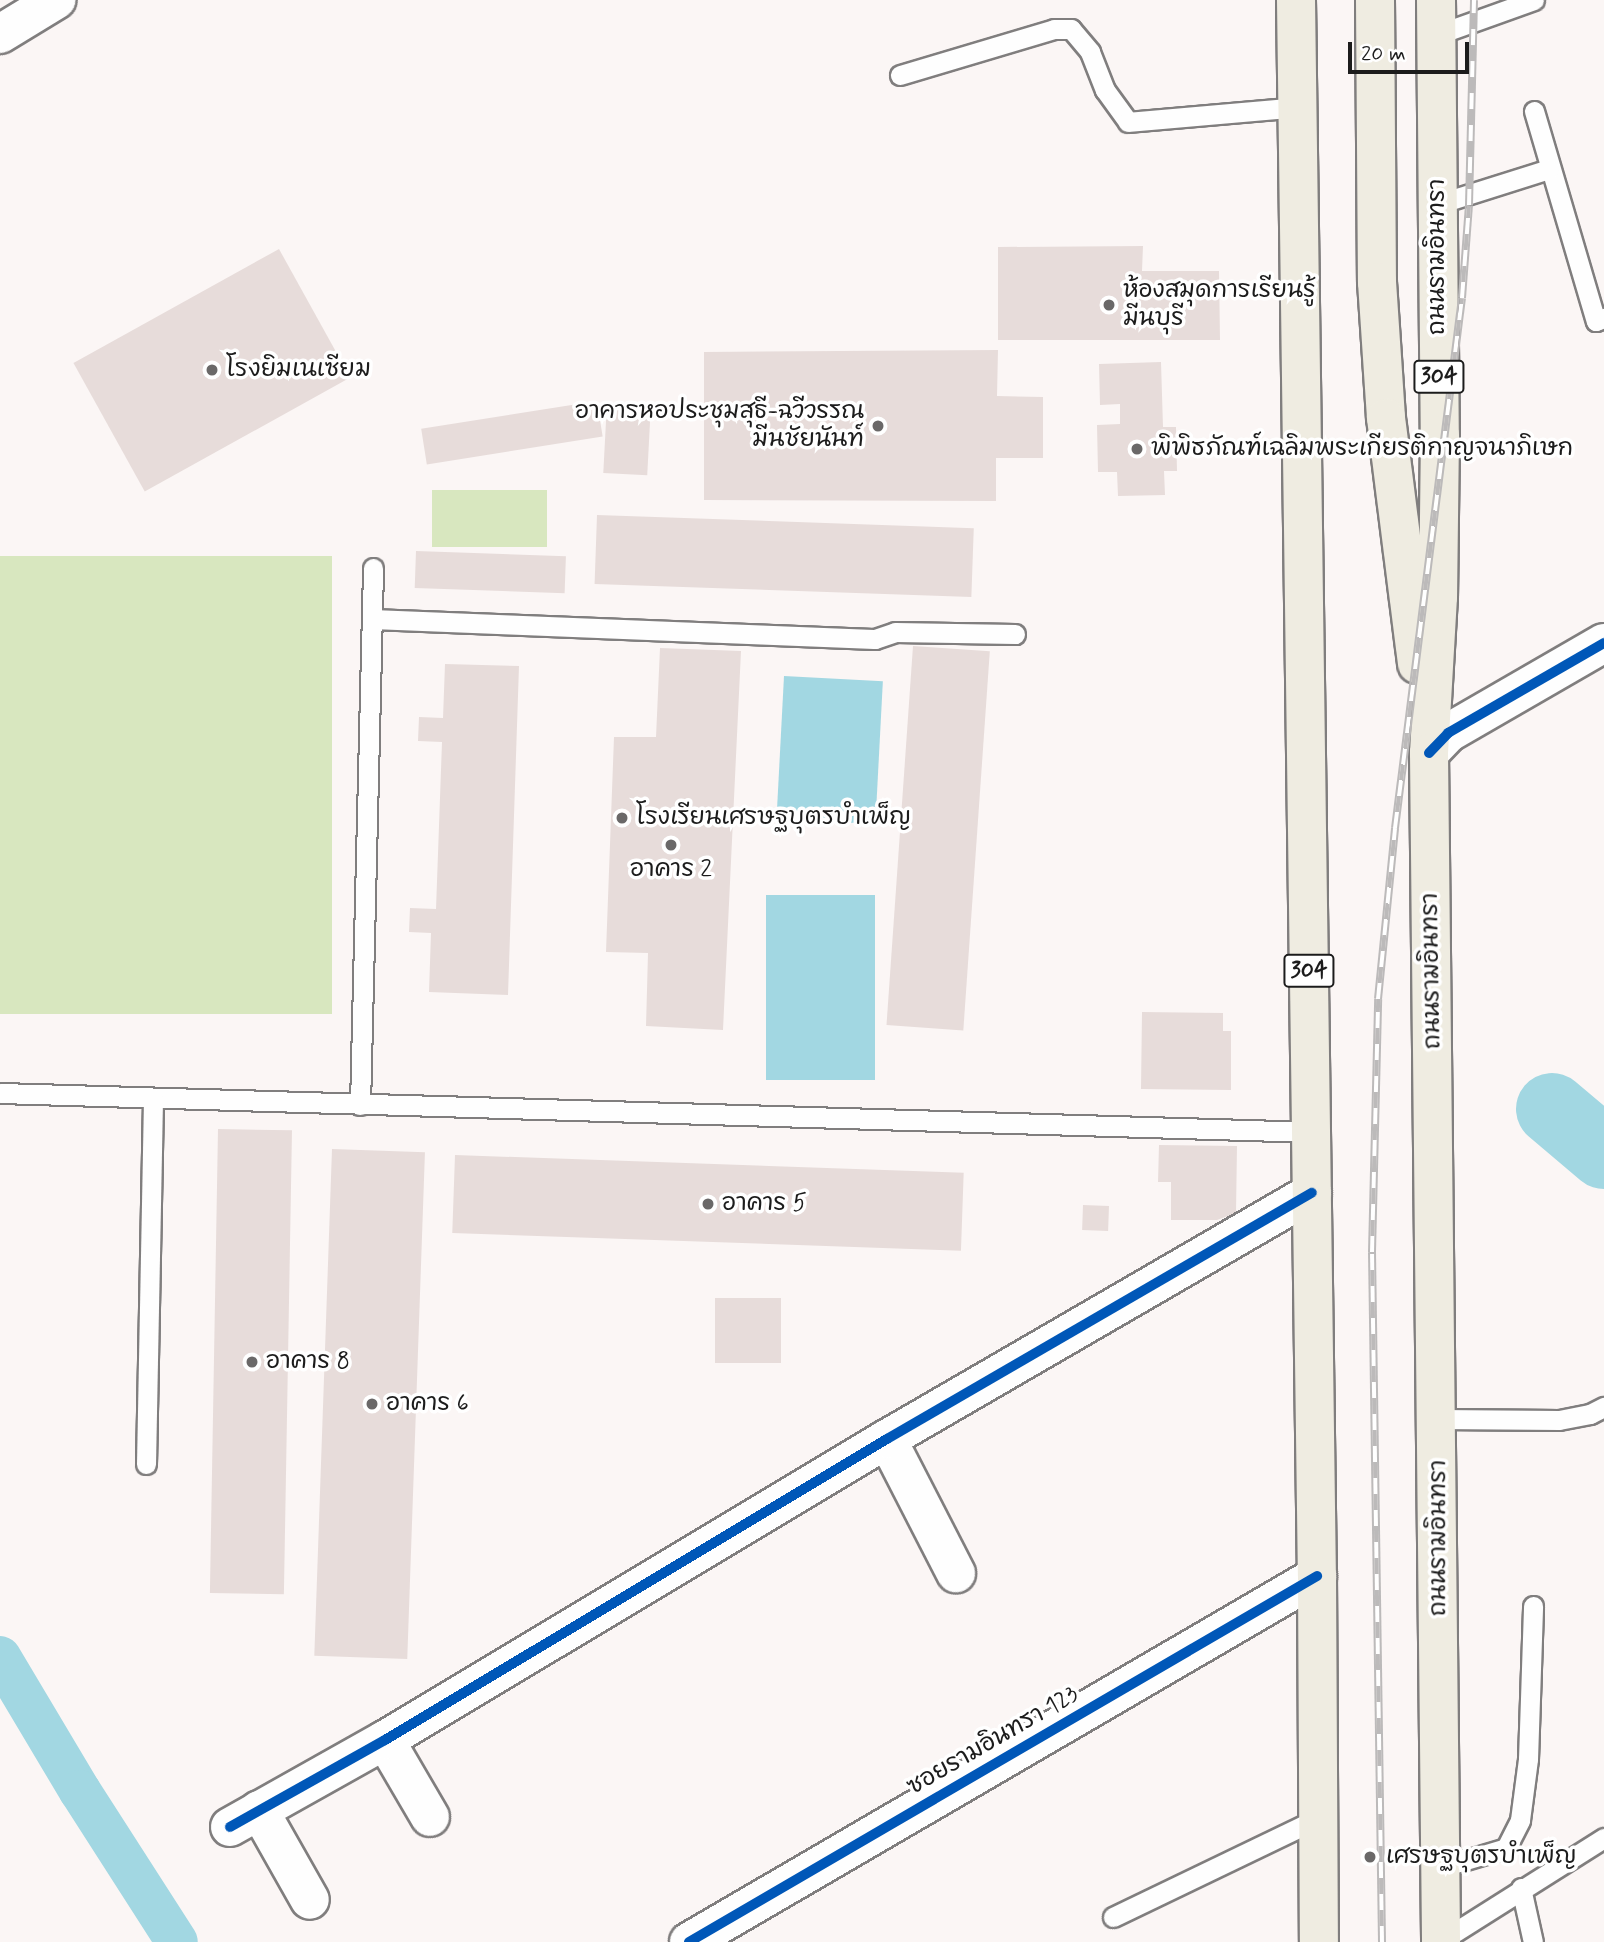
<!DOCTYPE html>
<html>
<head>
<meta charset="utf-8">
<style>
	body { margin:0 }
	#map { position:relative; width:1604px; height:1942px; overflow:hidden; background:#fbf6f5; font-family:Mynerve,"Playpen Sans Thai",sans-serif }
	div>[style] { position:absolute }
	.green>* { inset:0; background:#d8e7bf; transform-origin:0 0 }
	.water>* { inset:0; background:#a2d7e2; transform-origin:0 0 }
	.canal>* { height:42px; margin:-21px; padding:0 21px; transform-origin:21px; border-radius:21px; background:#a2d7e2 }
	.river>* { height:72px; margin:-36px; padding:0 36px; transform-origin:36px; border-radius:36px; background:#a2d7e2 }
	.building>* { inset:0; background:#e7dcda; transform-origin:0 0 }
	.roads { filter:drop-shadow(2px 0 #807e7e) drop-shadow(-2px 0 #807e7e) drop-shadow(0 2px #807e7e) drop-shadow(0 -2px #807e7e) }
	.service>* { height:19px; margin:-9.5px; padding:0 9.5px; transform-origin:9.5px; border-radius:9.5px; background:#fefefe }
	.minor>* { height:38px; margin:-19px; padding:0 19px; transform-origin:19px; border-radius:19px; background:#fefefe }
	.trunk>* { height:38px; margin:-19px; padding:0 19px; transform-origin:19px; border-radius:19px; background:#efece1 }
	.rail>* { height:8px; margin-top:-4px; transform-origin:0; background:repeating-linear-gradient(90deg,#fff 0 16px,#bcbaba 0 32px); box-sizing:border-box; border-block:2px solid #bcbaba }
	.cycleway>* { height:10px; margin:-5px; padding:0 5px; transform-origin:5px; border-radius:5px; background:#0057b8 }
	.dots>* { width:19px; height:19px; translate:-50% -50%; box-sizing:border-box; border:4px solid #fff; border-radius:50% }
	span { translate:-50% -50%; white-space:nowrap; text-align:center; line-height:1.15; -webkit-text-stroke:7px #fff; paint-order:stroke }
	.shield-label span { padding:2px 5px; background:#fff; border:2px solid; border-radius:5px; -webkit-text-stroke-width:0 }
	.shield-label { font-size:23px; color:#1c1c1c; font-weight:700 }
	.street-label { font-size:24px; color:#1c1c1c }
	.poi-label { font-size:24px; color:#1c1c1c }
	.left { translate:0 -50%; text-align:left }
	.right { translate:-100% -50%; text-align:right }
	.scale { position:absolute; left:1348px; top:42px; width:121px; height:32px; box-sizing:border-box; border:4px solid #1c1c1c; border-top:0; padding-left:9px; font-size:21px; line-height:24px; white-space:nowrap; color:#1c1c1c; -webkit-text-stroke:5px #fff; paint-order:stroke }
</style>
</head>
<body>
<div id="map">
	<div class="green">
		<i style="left:432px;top:490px;width:115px;height:57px"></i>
		<i style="left:332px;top:556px;width:458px;height:332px;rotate:90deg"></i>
	</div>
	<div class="water">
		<i style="left:784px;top:676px;width:99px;height:143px;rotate:3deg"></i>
		<i style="left:766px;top:895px;width:109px;height:185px"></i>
	</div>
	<div class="canal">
		<i style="left:0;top:1657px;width:156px;rotate:59.2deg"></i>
		<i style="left:80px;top:1791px;width:179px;rotate:57.3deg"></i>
	</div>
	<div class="river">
		<i style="left:1552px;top:1109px;width:68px;rotate:40.2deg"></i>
	</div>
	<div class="building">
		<i style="clip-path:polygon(1143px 246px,1142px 271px,1219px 271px,1220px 340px,998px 340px,998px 247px)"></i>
		<i style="left:279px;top:249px;width:147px;height:235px;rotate:61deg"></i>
		<i style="clip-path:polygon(998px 350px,997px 396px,1043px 397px,1043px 458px,996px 458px,996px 501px,704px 500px,704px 352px)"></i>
		<i style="clip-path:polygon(1161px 362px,1163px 427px,1176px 427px,1177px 471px,1164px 471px,1165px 495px,1118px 496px,1117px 472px,1098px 472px,1097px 425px,1120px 424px,1120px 404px,1100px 405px,1099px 364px)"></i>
		<i style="left:597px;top:401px;width:36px;height:178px;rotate:81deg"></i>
		<i style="left:607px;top:402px;width:44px;height:71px;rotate:3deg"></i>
		<i style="left:597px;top:515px;width:377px;height:69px;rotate:2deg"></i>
		<i style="left:416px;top:551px;width:150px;height:37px;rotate:2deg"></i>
		<i style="left:913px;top:646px;width:77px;height:380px;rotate:4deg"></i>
		<i style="clip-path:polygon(660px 648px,741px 651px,723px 1030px,646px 1026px,648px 953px,606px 952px,614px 737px,656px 737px)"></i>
		<i style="clip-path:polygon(445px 664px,519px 666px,508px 995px,429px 992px,431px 933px,409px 932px,410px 908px,436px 909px,442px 742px,418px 741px,419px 717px,443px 718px)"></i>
		<i style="clip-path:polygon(1142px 1012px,1223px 1013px,1223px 1031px,1231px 1031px,1231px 1090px,1141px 1089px)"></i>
		<i style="left:218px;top:1129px;width:74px;height:464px;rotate:1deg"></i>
		<i style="clip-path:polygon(1159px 1145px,1237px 1146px,1236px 1213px,1217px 1220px,1171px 1220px,1171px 1182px,1158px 1182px)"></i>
		<i style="left:332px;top:1149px;width:93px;height:507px;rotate:2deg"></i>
		<i style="left:455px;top:1155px;width:509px;height:78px;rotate:2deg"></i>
		<i style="left:1083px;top:1205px;width:26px;height:25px;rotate:2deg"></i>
		<i style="left:715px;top:1298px;width:66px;height:65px"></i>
	</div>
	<div class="roads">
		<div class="service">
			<i style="left:1436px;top:35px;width:104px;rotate:-19.7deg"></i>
			<i style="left:900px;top:75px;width:161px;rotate:-16.6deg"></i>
			<i style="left:1054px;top:29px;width:17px"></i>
			<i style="left:1071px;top:29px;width:30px;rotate:50deg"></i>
			<i style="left:1090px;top:52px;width:41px;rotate:68.5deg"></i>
			<i style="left:1105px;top:90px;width:39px;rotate:54deg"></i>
			<i style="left:1128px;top:122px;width:171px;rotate:-5deg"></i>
			<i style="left:1534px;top:111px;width:219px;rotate:73.6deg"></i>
			<i style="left:1596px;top:321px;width:9px;rotate:-21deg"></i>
			<i style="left:1438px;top:204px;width:116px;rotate:-17.5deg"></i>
			<i style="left:372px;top:619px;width:503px;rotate:2.28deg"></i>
			<i style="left:875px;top:639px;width:21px;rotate:-19deg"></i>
			<i style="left:895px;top:632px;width:120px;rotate:1deg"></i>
			<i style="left:0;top:1093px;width:1312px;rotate:1.7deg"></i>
			<i style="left:360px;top:1105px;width:537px;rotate:-88.61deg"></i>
			<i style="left:1438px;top:1419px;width:121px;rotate:0.5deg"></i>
			<i style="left:1559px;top:1420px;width:32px;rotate:-11deg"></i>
			<i style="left:1590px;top:1414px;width:16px;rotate:-27deg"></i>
			<i style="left:146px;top:1464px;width:366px;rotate:-88.9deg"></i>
			<i style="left:1439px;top:1868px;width:70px;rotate:-16.6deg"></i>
			<i style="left:1506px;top:1848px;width:31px;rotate:-63deg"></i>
			<i style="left:1520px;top:1820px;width:62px;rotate:-82.5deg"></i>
			<i style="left:1528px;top:1759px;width:153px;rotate:-88.1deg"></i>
			<i style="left:1521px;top:1888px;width:55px;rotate:77.5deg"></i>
			<i style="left:1113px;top:1917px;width:226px;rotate:-25.7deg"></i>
			<i style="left:1441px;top:1941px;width:193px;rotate:-32.3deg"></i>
		</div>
		<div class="minor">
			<i style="left:0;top:34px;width:66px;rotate:-31.3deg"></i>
			<i style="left:1429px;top:753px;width:28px;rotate:-46deg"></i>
			<i style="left:1448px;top:733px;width:180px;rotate:-30deg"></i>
			<i style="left:887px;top:1439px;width:151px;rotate:62.8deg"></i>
			<i style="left:385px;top:1740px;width:89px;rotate:59.7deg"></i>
			<i style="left:259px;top:1810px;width:103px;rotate:60.5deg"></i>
			<i style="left:230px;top:1827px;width:178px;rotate:-29.3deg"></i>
			<i style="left:385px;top:1740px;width:585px;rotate:-30.95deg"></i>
			<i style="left:887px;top:1439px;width:491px;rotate:-30.1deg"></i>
			<i style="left:689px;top:1942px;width:727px;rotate:-30.23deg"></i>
		</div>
		<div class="trunk">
			<i style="left:1296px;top:0;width:1576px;rotate:89.24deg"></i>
			<i style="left:1317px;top:1576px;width:366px;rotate:89.7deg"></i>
			<i style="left:1375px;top:0;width:282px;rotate:89.6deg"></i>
			<i style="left:1377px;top:282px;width:136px;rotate:86.2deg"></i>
			<i style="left:1386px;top:418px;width:248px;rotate:82.8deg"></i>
			<i style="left:1436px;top:0;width:435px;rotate:89.5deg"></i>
			<i style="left:1440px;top:435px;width:162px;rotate:90.7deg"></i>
			<i style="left:1438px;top:597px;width:156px;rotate:93.3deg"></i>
			<i style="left:1429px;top:753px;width:1189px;rotate:89.42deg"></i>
		</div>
	</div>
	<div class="rail">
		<i style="left:1382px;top:1942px;width:690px;rotate:-90.83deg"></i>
		<i style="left:1372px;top:1252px;width:253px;rotate:-88.6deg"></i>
		<i style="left:1378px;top:999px;width:172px;rotate:-84.3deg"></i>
		<i style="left:1395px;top:828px;width:534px;rotate:-82.8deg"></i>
		<i style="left:1462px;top:298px;width:93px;rotate:-85.7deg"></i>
		<i style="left:1469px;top:205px;width:205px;rotate:-88.6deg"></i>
	</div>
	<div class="cycleway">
		<i style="left:1429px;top:753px;width:28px;rotate:-46deg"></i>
		<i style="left:1448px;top:733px;width:180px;rotate:-30deg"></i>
		<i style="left:230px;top:1827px;width:178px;rotate:-29.3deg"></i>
		<i style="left:385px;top:1740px;width:585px;rotate:-30.95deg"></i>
		<i style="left:887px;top:1439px;width:491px;rotate:-30.1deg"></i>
		<i style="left:689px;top:1942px;width:727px;rotate:-30.23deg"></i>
	</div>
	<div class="dots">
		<i style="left:1109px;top:305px;background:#6a6868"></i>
		<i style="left:212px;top:370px;background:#6a6868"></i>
		<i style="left:878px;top:426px;background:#6a6868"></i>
		<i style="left:1137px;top:449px;background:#6a6868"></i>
		<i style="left:622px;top:818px;background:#6a6868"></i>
		<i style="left:671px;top:845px;background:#6a6868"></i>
		<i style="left:708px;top:1204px;background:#6a6868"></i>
		<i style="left:252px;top:1362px;background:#6a6868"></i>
		<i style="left:372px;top:1404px;background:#6a6868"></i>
		<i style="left:1370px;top:1857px;background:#6a6868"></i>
	</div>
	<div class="shield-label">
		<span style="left:1439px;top:377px">304</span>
		<span style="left:1309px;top:971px">304</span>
	</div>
	<div class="street-label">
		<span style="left:1438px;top:257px;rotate:-90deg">ถนนรามอินทรา</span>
		<span style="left:1432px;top:971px;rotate:-91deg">ถนนรามอินทรา</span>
		<span style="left:1439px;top:1538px;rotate:-90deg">ถนนรามอินทรา</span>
		<span style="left:993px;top:1741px;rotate:-30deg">ซอยรามอินทรา 123</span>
	</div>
	<div class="poi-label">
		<span class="left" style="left:1123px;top:305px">ห้องสมุดการเรียนรู้<br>มีนบุรี</span>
		<span class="left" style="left:226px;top:370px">โรงยิมเนเซียม</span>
		<span class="right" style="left:864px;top:426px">อาคารหอประชุมสุธี-ฉวีวรรณ<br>มีนชัยนันท์</span>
		<span class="left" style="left:1151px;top:449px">พิพิธภัณฑ์เฉลิมพระเกียรติกาญจนาภิเษก</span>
		<span class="left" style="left:636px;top:818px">โรงเรียนเศรษฐบุตรบำเพ็ญ</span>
		<span style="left:671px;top:870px">อาคาร 2</span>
		<span class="left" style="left:722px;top:1204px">อาคาร 5</span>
		<span class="left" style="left:266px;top:1362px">อาคาร 8</span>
		<span class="left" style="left:386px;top:1404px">อาคาร 6</span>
		<span class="left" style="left:1386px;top:1857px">เศรษฐบุตรบำเพ็ญ</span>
	</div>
	<div class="scale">20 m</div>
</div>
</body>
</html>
